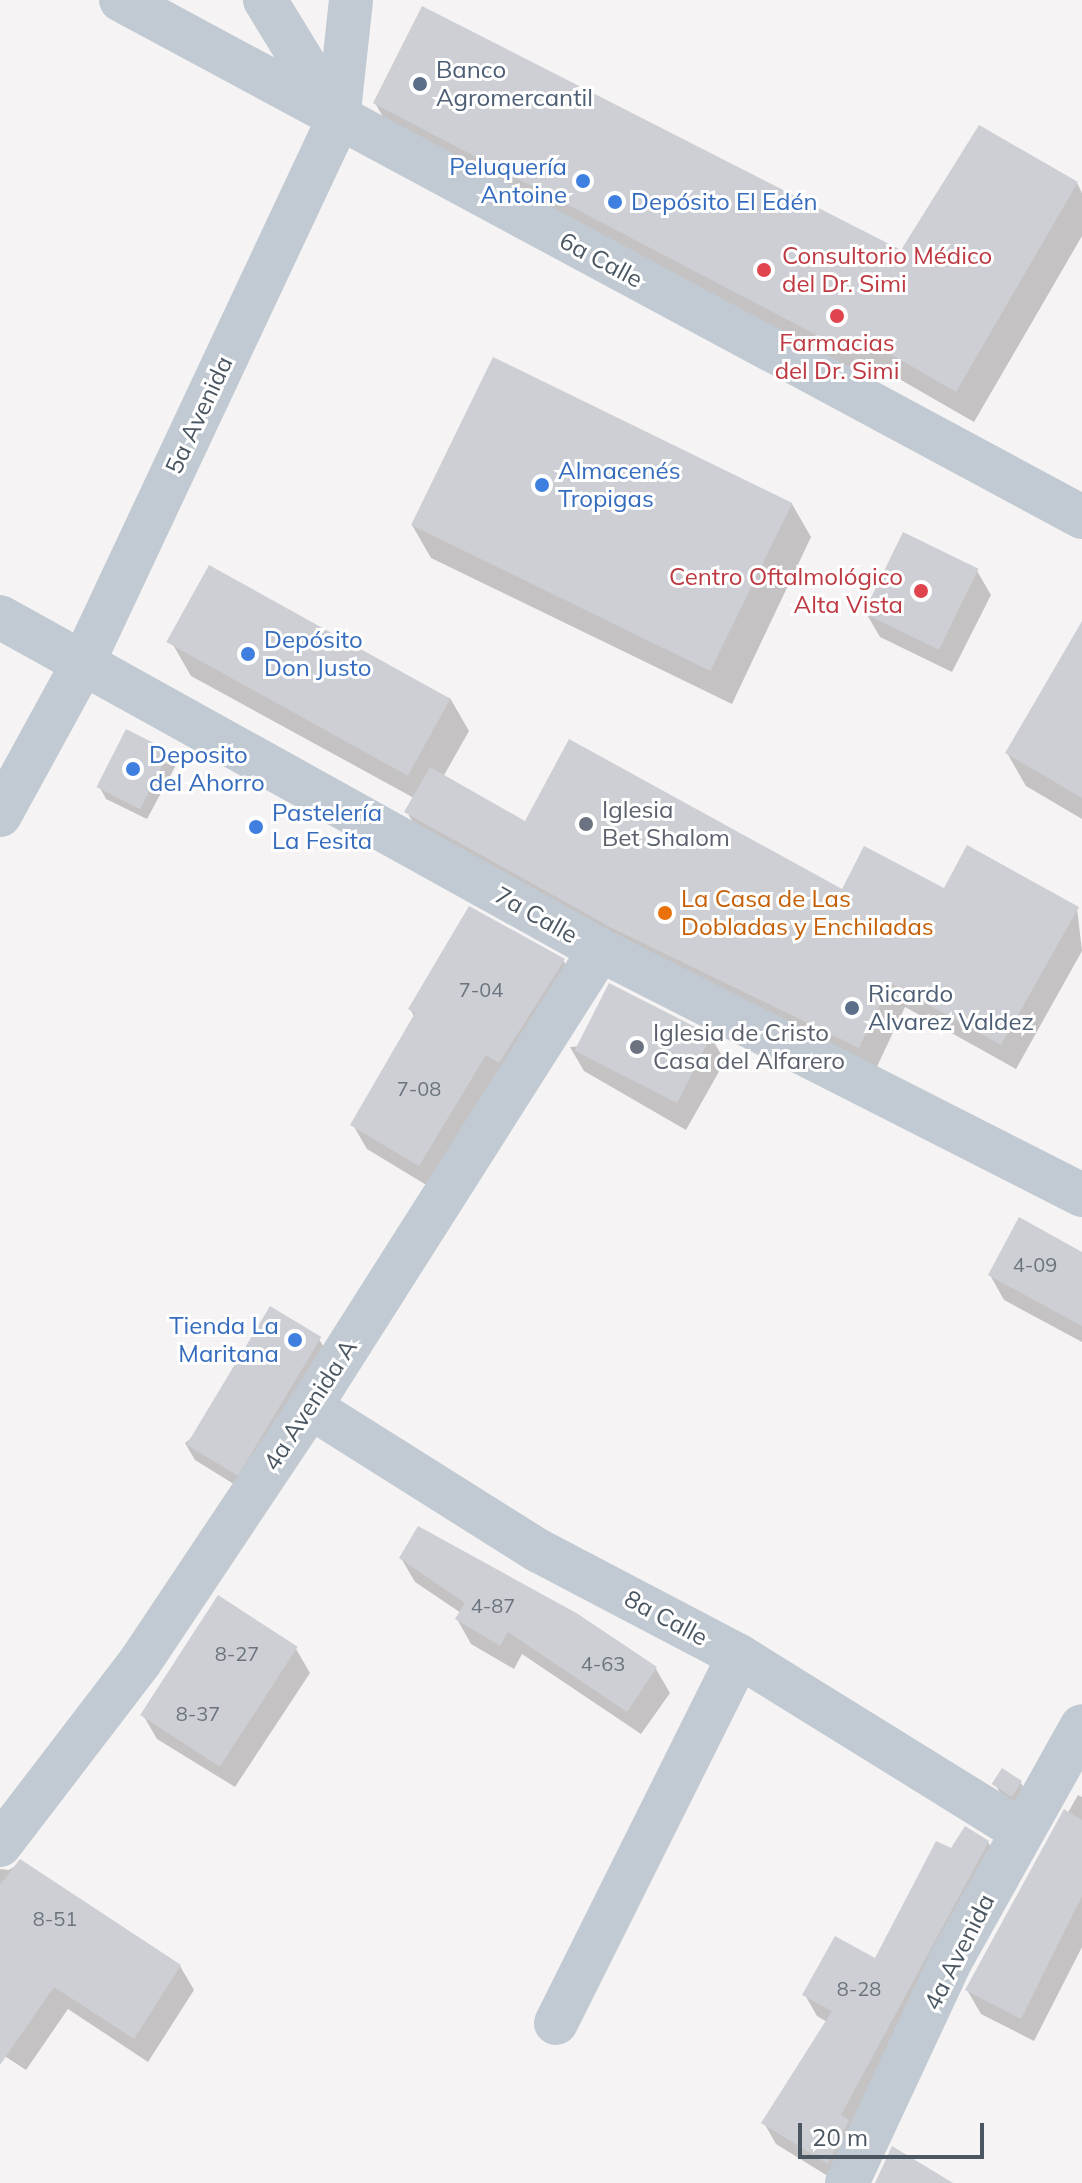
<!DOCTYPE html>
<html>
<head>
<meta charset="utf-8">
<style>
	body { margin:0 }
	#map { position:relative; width:1082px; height:2183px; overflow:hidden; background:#f5f3f3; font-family:Mulish,sans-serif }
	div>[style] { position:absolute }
	.shadow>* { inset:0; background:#0003 }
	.building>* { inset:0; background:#cdcfd5; transform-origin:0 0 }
	.minor>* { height:44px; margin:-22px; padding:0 22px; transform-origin:22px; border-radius:22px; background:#c1cad2 }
	.dots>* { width:22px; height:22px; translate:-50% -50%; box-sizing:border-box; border:4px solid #fff; border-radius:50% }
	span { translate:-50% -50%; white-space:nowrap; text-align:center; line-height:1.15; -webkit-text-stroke:6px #fff; paint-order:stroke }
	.number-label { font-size:20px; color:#6b747e }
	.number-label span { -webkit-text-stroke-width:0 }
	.service-label { font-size:24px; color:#4e5e75 }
	.left { translate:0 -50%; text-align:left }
	.shop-label { font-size:24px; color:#366cbe }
	.right { translate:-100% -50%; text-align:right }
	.health-label { font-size:24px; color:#be3a42 }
	.street-label { font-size:24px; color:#4a5661 }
	.worship-label { font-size:24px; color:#5b616d }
	.food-label { font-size:24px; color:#c56008 }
	.scale { position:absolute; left:798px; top:2123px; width:186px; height:36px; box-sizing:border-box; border:4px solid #4a5661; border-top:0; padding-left:10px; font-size:24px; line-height:28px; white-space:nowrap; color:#4a5661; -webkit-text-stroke:6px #fff; paint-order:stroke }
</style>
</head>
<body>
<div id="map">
	<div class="shadow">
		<i style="clip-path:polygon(375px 103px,901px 253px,1077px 183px,1082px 193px,1082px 236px,974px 422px,875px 365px,867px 382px,393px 134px)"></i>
		<i style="clip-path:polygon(792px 504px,811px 537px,732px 704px,431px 558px,412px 525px)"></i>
		<i style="clip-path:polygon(977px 571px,991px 595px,952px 672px,880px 637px,866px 613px)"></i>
		<i style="clip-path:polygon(1082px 625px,1082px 819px,1026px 786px,1007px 753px)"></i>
		<i style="clip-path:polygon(172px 643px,450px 698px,469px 731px,443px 777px,526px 824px,843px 892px,944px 891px,1077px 908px,1082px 951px,1016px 1069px,905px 1007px,874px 1073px,421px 837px,407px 812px,414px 798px,191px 676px)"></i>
		<i style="clip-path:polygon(169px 753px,176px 765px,147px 819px,106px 799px,99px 786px)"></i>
		<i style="clip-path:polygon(563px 960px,577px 984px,433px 1189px,367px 1149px,353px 1125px,415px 1018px,410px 1009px)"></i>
		<i style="clip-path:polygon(711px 1037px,725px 1061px,686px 1130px,584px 1071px,570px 1047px)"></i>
		<i style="clip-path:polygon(1082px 1254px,1082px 1342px,1004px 1300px,990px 1275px)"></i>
		<i style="clip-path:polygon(319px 1339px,329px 1356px,245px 1491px,195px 1460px,185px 1443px)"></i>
		<i style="clip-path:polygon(401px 1558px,656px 1669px,670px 1693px,641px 1734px,522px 1654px,514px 1669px,471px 1644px,457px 1619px,461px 1613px,415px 1582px)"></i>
		<i style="clip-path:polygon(296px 1649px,310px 1673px,235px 1787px,157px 1739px,143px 1715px)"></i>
		<i style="clip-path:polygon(1021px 1783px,1028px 1795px,1021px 1808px,1002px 1796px,995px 1784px)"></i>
		<i style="clip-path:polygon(1078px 1795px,1082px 1797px,1082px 1947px,1034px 2041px,981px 2014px,967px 1990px)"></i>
		<i style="clip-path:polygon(988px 1842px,1000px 1863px,839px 2183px,776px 2144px,764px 2123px,827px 2022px,817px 2016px,805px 1995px,876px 1961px,952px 1851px)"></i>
		<i style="clip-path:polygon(21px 1862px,180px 1966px,194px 1990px,148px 2062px,68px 2009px,26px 2070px,0 2053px,0 1869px,9px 1870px)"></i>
	</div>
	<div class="building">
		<i style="clip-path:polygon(422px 6px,901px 250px,979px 125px,1078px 182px,956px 392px,857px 335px,849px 352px,373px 103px)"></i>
		<i style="left:493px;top:357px;width:333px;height:187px;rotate:26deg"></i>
		<i style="left:903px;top:532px;width:84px;height:90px;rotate:26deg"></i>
		<i style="left:209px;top:565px;width:276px;height:88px;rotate:29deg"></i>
		<i style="clip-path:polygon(1082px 621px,1082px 798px,1005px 753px)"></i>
		<i style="left:126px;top:729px;width:49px;height:65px;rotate:27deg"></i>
		<i style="clip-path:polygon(569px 739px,842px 889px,864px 846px,944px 888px,967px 845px,1079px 907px,1001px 1045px,890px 983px,859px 1048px,612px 928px,404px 812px,430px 767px,525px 821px)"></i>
		<i style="clip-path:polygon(469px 906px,565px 959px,499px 1063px,486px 1055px,419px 1166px,350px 1125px,415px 1013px,408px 1009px)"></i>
		<i style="left:609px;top:983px;width:115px;height:76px;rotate:27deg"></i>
		<i style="clip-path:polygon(1019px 1217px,1082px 1252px,1082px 1326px,988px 1275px)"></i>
		<i style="left:270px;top:1306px;width:60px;height:162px;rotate:31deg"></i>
		<i style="clip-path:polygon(418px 1526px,578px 1614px,657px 1667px,627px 1712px,508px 1632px,500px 1646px,455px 1619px,465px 1603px,399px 1558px)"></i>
		<i style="left:218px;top:1595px;width:95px;height:143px;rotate:33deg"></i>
		<i style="left:1002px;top:1768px;width:24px;height:19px;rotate:33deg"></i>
		<i style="clip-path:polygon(1064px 1809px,1082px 1820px,1082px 1896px,1021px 2019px,965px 1990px)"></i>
		<i style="clip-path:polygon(965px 1826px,989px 1841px,841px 2115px,849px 2120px,828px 2164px,761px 2123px,832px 2011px,802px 1995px,835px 1936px,875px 1958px,936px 1841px,951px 1848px)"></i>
		<i style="clip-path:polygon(20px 1859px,181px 1965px,134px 2039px,54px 1987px,0 2065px,0 1885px)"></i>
		<i style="clip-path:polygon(892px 2146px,953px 2183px,875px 2183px)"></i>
	</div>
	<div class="minor">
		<i style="left:121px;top:0;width:1091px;rotate:28.28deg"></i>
		<i style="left:265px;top:0;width:138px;rotate:58.6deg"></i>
		<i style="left:0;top:617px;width:686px;rotate:29.03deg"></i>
		<i style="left:600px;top:950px;width:541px;rotate:26.94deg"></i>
		<i style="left:0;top:815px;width:171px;rotate:-61.3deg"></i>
		<i style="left:82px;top:665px;width:602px;rotate:-64.84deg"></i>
		<i style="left:338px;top:120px;width:121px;rotate:-83.8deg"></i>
		<i style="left:310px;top:1407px;width:271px;rotate:32.2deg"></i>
		<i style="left:539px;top:1551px;width:226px;rotate:27.7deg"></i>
		<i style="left:739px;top:1656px;width:332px;rotate:31.8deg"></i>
		<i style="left:0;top:1845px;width:230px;rotate:-52.6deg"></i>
		<i style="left:140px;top:1662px;width:306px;rotate:-56.3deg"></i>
		<i style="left:310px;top:1407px;width:541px;rotate:-57.6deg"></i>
		<i style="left:556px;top:2023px;width:410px;rotate:-63.5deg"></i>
		<i style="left:847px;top:2183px;width:244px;rotate:-65deg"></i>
		<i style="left:950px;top:1962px;width:270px;rotate:-60.8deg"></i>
	</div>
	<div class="dots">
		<i style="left:420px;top:84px;background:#5c6f8a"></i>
		<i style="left:583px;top:181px;background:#3f7fe0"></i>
		<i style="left:615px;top:202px;background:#3f7fe0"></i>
		<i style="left:764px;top:270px;background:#e0444e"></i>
		<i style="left:837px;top:316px;background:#e0444e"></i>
		<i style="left:542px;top:485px;background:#3f7fe0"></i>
		<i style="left:921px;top:591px;background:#e0444e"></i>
		<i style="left:248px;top:654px;background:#3f7fe0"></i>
		<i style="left:133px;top:769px;background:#3f7fe0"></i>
		<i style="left:586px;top:824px;background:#6b7280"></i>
		<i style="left:256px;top:827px;background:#3f7fe0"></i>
		<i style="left:665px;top:913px;background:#e8710a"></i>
		<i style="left:852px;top:1008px;background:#5c6f8a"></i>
		<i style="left:637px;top:1047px;background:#6b7280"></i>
		<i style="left:295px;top:1340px;background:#3f7fe0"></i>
	</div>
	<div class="number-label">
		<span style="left:481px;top:989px">7-04</span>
		<span style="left:419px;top:1088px">7-08</span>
		<span style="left:1035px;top:1264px">4-09</span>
		<span style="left:493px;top:1605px">4-87</span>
		<span style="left:237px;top:1653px">8-27</span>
		<span style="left:603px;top:1663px">4-63</span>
		<span style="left:198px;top:1713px">8-37</span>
		<span style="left:55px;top:1918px">8-51</span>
		<span style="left:859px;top:1988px">8-28</span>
	</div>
	<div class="service-label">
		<span class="left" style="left:436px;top:84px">Banco<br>Agromercantil</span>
		<span class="left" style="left:868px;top:1008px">Ricardo<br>Alvarez Valdez</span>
	</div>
	<div class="shop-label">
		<span class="right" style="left:567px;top:181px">Peluquería<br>Antoine</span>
		<span class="left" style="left:631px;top:202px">Depósito El Edén</span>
		<span class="left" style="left:558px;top:485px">Almacenés<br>Tropigas</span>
		<span class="left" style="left:264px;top:654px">Depósito<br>Don Justo</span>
		<span class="left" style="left:149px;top:769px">Deposito<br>del Ahorro</span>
		<span class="left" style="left:272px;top:827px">Pastelería<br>La Fesita</span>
		<span class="right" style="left:279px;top:1340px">Tienda La<br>Maritana</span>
	</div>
	<div class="health-label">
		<span class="left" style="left:782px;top:270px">Consultorio Médico<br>del Dr. Simi</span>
		<span style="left:837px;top:357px">Farmacias<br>del Dr. Simi</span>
		<span class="right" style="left:903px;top:591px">Centro Oftalmológico<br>Alta Vista</span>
	</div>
	<div class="street-label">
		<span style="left:601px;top:260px;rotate:28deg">6a Calle</span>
		<span style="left:199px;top:415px;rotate:-65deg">5a Avenida</span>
		<span style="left:536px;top:915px;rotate:29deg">7a Calle</span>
		<span style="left:310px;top:1405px;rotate:-57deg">4a Avenida A</span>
		<span style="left:666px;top:1618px;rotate:28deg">8a Calle</span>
		<span style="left:959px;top:1952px;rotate:-63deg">4a Avenida</span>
	</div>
	<div class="worship-label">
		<span class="left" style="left:602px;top:824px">Iglesia<br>Bet Shalom</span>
		<span class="left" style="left:653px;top:1047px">Iglesia de Cristo<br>Casa del Alfarero</span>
	</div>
	<div class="food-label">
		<span class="left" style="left:681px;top:913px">La Casa de Las<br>Dobladas y Enchiladas</span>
	</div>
	<div class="scale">20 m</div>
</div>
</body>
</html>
